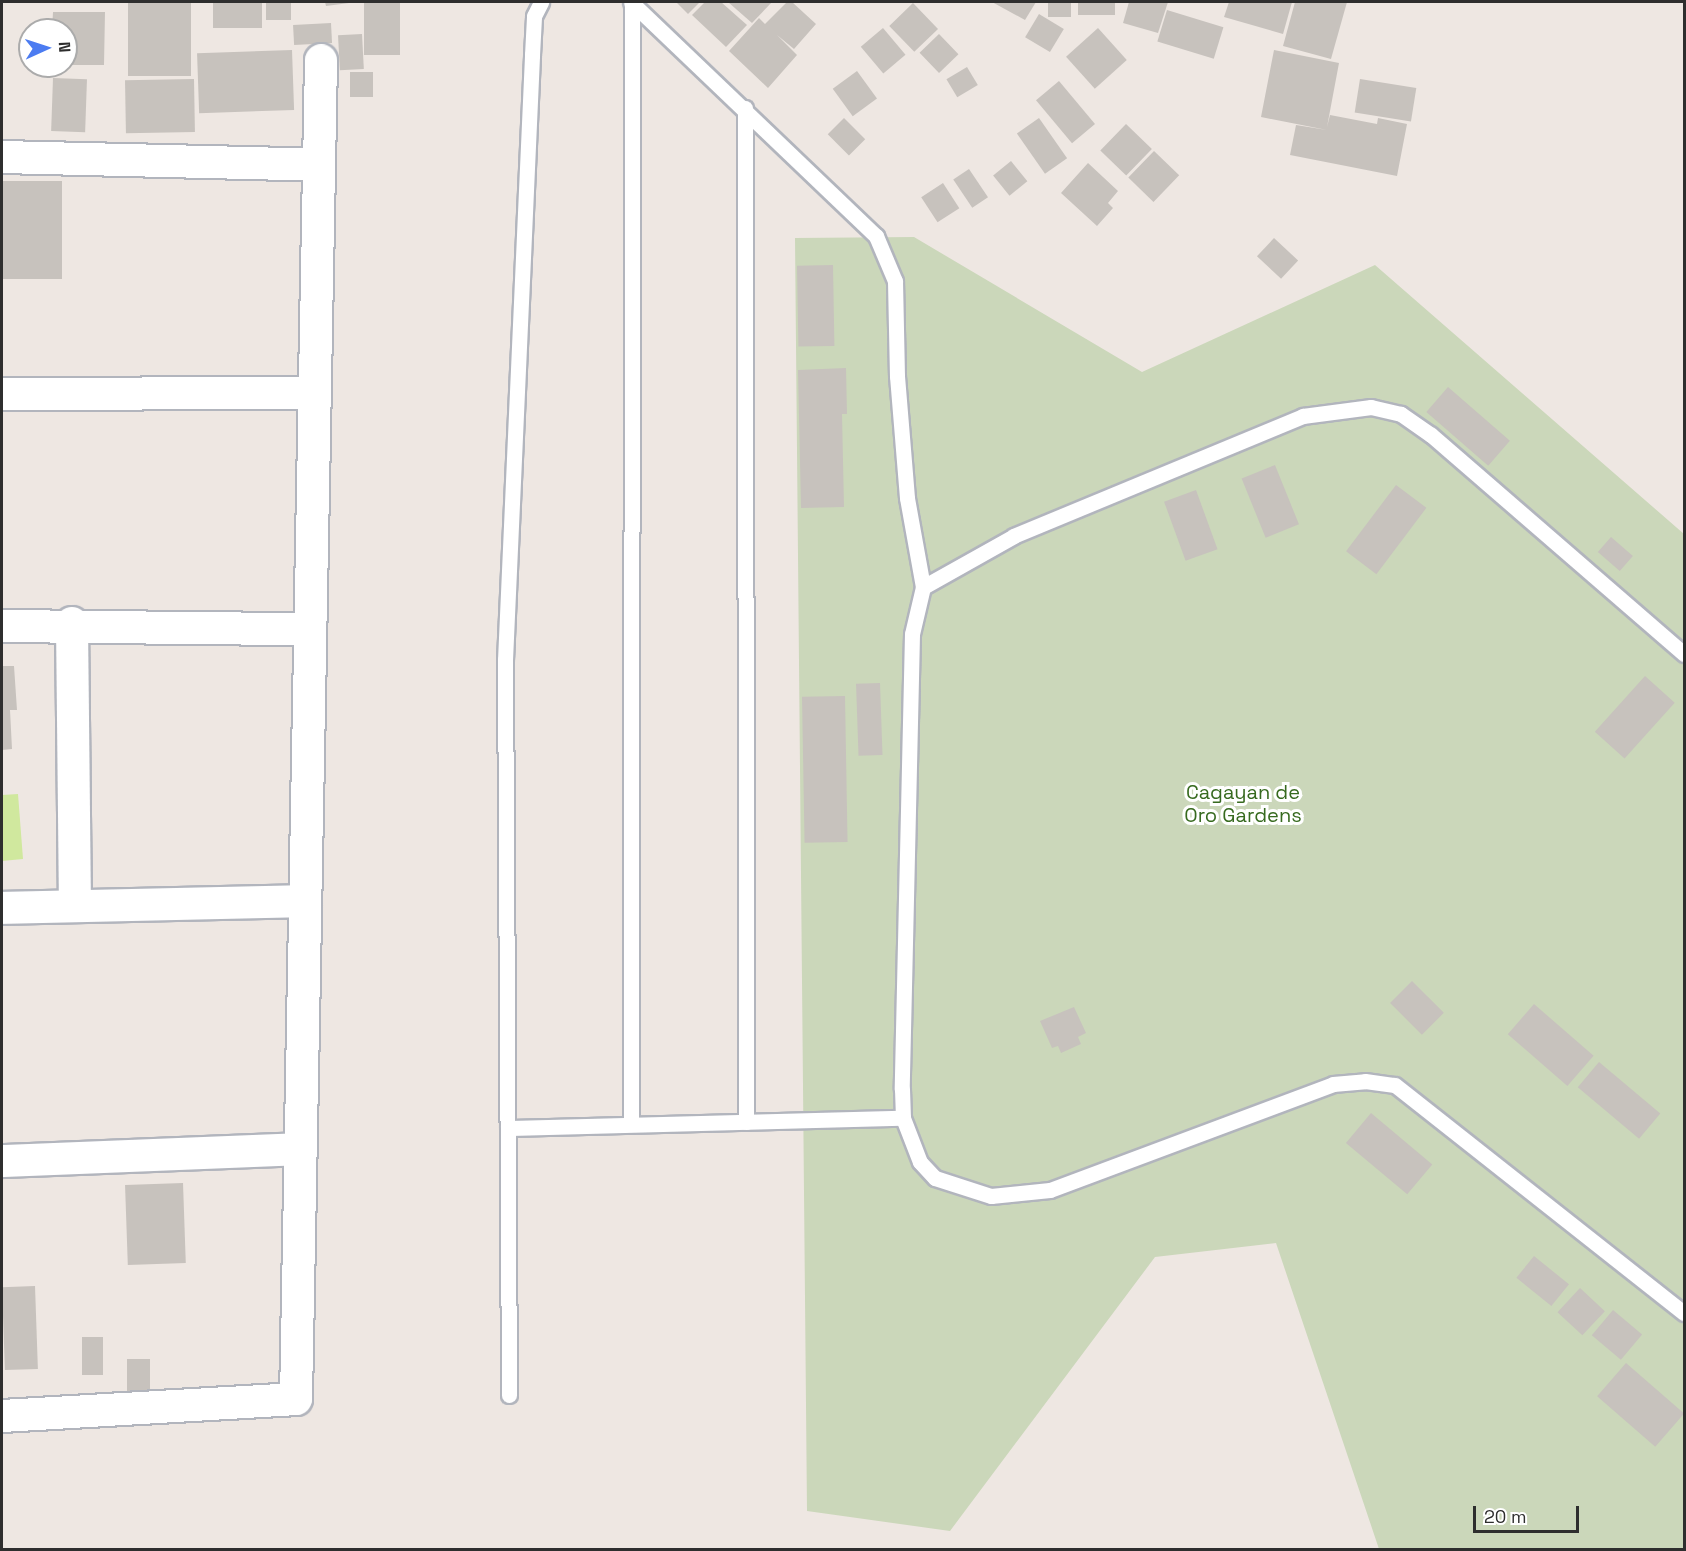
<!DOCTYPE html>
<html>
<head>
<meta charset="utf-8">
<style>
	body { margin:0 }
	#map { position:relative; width:1686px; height:1551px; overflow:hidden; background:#eee7e2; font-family:"Space Grotesk",sans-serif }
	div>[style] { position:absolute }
	.cemetery>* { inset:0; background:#cbd7ba }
	.pitch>* { inset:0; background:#d0e89e }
	.building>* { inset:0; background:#c7c2bd; transform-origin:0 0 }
	.roads { filter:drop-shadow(2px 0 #b2b5bd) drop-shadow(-2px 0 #b2b5bd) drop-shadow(0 2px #b2b5bd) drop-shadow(0 -2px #b2b5bd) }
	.lane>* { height:15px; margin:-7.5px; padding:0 7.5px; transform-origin:7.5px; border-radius:7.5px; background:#fff }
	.street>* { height:32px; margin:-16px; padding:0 16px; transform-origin:16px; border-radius:16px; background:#fff }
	span { translate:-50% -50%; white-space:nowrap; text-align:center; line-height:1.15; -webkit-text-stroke:6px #fff; paint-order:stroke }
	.park-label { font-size:20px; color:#376a1f }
	.frame { position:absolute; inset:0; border:3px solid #2e2e2e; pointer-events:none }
	.north { position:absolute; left:18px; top:18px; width:60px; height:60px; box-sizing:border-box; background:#fff; border:2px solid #ababab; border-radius:50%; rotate:87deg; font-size:16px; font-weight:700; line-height:24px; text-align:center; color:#2e2e2e }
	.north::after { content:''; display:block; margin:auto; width:21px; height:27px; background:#4c7cf1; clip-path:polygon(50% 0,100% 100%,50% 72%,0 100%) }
	.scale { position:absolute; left:1473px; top:1506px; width:106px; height:27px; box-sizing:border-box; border:3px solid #2e2e2e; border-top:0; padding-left:8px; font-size:18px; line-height:21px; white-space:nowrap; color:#2e2e2e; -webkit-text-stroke:4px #fff; paint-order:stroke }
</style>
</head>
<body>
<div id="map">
	<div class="cemetery">
		<i style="clip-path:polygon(914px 237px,1142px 372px,1375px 265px,1684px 534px,1684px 1549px,1379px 1549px,1276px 1243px,1155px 1257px,950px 1531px,807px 1511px,795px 238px)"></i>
	</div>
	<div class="pitch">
		<i style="clip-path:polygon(18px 794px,23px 859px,2px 861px,2px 795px)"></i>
	</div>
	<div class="building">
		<i style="left:128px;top:2px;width:63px;height:74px"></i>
		<i style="left:213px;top:2px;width:49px;height:26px"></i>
		<i style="left:266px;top:2px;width:25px;height:18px"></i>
		<i style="clip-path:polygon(325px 2px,348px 2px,349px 3px,326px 6px)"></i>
		<i style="left:364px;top:2px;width:36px;height:53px"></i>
		<i style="clip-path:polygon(676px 2px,700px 2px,688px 14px)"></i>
		<i style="clip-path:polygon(705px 2px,721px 2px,747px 25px,726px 47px,692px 15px)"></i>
		<i style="clip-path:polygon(728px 2px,772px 2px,752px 23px)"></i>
		<i style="clip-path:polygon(787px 2px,792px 2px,816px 24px,794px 49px,777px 35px,797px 55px,768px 88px,729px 51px,759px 18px,765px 24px)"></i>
		<i style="clip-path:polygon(992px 2px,1036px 2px,1025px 20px)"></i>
		<i style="left:1048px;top:2px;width:23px;height:15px"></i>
		<i style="left:1078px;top:2px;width:37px;height:13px"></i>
		<i style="clip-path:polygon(1129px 2px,1168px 2px,1158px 33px,1123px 23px)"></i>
		<i style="clip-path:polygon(1229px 2px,1292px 2px,1283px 34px,1224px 17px)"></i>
		<i style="clip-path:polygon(1295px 2px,1347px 2px,1331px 59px,1283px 46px)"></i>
		<i style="left:913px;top:3px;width:36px;height:33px;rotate:46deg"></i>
		<i style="left:1167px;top:10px;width:59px;height:33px;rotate:17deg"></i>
		<i style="clip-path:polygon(53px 12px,105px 12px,104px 65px,66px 65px,66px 30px,52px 30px)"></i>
		<i style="left:1039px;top:14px;width:29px;height:27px;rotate:31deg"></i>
		<i style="left:331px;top:23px;width:20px;height:38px;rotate:87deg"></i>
		<i style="left:883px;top:28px;width:35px;height:29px;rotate:50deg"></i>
		<i style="left:1098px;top:28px;width:43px;height:43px;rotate:48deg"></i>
		<i style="left:362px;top:34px;width:35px;height:24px;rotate:87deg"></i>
		<i style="left:939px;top:34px;width:28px;height:27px;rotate:46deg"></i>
		<i style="left:292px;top:50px;width:60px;height:95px;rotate:88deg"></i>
		<i style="clip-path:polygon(1274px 50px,1339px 63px,1327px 127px,1330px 115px,1377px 124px,1378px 118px,1407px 124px,1397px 176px,1290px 155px,1296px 125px,1327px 130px,1261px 117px)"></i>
		<i style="left:967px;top:67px;width:21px;height:24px;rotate:59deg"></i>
		<i style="left:857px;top:71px;width:34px;height:30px;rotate:54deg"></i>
		<i style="left:373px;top:72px;width:25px;height:23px;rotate:90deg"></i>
		<i style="left:53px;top:78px;width:34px;height:53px;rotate:2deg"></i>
		<i style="left:194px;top:79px;width:53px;height:69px;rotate:89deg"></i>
		<i style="left:1360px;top:79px;width:57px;height:34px;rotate:9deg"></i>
		<i style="left:1059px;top:81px;width:56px;height:30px;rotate:50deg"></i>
		<i style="left:844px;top:118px;width:30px;height:23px;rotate:45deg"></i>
		<i style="left:1039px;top:118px;width:49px;height:27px;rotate:55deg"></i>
		<i style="left:1126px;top:124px;width:36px;height:37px;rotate:44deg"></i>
		<i style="left:1154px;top:151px;width:35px;height:37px;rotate:44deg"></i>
		<i style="left:1011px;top:161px;width:26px;height:23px;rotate:51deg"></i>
		<i style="clip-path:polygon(1088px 163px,1118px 191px,1108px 203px,1113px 208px,1097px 226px,1061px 193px)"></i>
		<i style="left:969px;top:169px;width:34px;height:19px;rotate:56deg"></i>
		<i style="left:2px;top:181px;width:60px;height:98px"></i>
		<i style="left:943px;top:183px;width:30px;height:26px;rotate:57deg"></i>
		<i style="left:1274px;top:238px;width:33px;height:25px;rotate:43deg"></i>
		<i style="left:833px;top:265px;width:81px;height:36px;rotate:89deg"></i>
		<i style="clip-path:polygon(846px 368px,847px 414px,842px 414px,844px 507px,801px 508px,798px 370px)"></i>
		<i style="left:1448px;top:387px;width:82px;height:33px;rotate:41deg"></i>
		<i style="left:1275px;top:465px;width:64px;height:36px;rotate:68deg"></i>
		<i style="left:1396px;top:485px;width:38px;height:83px;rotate:37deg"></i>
		<i style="left:1196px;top:490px;width:63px;height:34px;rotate:70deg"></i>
		<i style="left:1611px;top:537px;width:29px;height:20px;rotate:41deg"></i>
		<i style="clip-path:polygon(2px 666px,14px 666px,17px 710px,10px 710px,12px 749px,2px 750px)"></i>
		<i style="left:1645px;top:676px;width:40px;height:75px;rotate:42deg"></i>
		<i style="left:880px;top:683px;width:72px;height:24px;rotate:88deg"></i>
		<i style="left:845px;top:696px;width:146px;height:43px;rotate:89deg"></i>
		<i style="left:1412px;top:981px;width:45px;height:31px;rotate:45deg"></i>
		<i style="left:1534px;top:1004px;width:79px;height:40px;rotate:41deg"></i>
		<i style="clip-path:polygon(1074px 1007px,1086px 1033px,1078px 1037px,1081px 1044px,1061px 1053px,1058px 1046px,1052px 1048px,1040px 1021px)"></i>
		<i style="left:1599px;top:1062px;width:80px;height:33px;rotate:40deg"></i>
		<i style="left:1371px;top:1113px;width:80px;height:39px;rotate:40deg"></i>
		<i style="left:183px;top:1183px;width:80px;height:58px;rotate:88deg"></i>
		<i style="left:1534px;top:1256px;width:45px;height:28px;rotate:39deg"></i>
		<i style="left:35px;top:1286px;width:83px;height:33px;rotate:88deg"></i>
		<i style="left:1580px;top:1288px;width:34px;height:33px;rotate:43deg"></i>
		<i style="left:1613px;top:1310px;width:38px;height:33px;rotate:40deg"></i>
		<i style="left:82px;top:1337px;width:21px;height:38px"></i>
		<i style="left:127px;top:1359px;width:23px;height:41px"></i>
		<i style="left:1626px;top:1363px;width:77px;height:44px;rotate:41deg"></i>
	</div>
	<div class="roads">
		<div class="lane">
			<i style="left:631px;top:2px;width:339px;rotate:43.7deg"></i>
			<i style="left:876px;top:236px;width:49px;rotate:67.1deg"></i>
			<i style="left:895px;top:281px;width:95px;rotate:88.8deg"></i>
			<i style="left:897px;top:376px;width:122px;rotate:85.3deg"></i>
			<i style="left:907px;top:498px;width:90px;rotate:79.8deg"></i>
			<i style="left:745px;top:108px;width:1014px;rotate:89.94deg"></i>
			<i style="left:1684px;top:654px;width:335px;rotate:-139.1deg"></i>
			<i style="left:1431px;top:435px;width:37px;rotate:-145deg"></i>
			<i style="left:1401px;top:414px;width:31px;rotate:-167deg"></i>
			<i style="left:1371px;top:407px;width:69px;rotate:172.5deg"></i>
			<i style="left:1303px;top:416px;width:313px;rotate:157.5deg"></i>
			<i style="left:1014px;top:536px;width:104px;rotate:150.7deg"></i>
			<i style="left:923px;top:587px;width:48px;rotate:103.2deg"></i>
			<i style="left:912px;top:634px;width:455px;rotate:91.3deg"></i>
			<i style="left:902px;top:1089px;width:29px;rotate:88deg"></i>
			<i style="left:903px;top:1118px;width:47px;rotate:68.9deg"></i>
			<i style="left:920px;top:1162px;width:22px;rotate:47deg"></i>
			<i style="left:935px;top:1178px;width:59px;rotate:17.8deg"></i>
			<i style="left:991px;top:1196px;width:59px;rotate:-5.8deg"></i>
			<i style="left:1050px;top:1190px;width:302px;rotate:-20.5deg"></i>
			<i style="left:1333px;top:1084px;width:32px;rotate:-5deg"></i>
			<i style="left:1365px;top:1081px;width:30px;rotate:8deg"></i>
			<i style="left:1395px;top:1085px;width:368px;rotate:38.3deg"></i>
			<i style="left:631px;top:1124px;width:1121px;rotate:-89.95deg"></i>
			<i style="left:508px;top:1128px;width:395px;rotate:-1.5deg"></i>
			<i style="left:509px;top:1395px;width:735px;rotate:-90.31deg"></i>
			<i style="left:505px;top:660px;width:606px;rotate:-87.44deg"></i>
			<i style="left:532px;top:55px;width:39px;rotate:-87deg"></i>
			<i style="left:534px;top:16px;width:16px;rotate:-63deg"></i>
		</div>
		<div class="street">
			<i style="left:2px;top:157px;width:317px;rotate:1.4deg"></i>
			<i style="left:2px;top:394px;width:313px;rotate:-0.2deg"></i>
			<i style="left:72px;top:623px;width:280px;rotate:89.4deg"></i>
			<i style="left:2px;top:626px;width:308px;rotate:0.6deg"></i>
			<i style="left:2px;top:908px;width:303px;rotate:-1.3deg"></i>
			<i style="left:2px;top:1161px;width:298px;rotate:-2.3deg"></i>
			<i style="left:2px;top:1416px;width:294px;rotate:-3.3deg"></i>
			<i style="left:296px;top:1399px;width:1339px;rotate:-88.93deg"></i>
		</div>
	</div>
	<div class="park-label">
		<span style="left:1243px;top:804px">Cagayan de<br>Oro Gardens</span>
	</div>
	<div class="frame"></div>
	<div class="north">N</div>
	<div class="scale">20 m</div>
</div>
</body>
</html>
